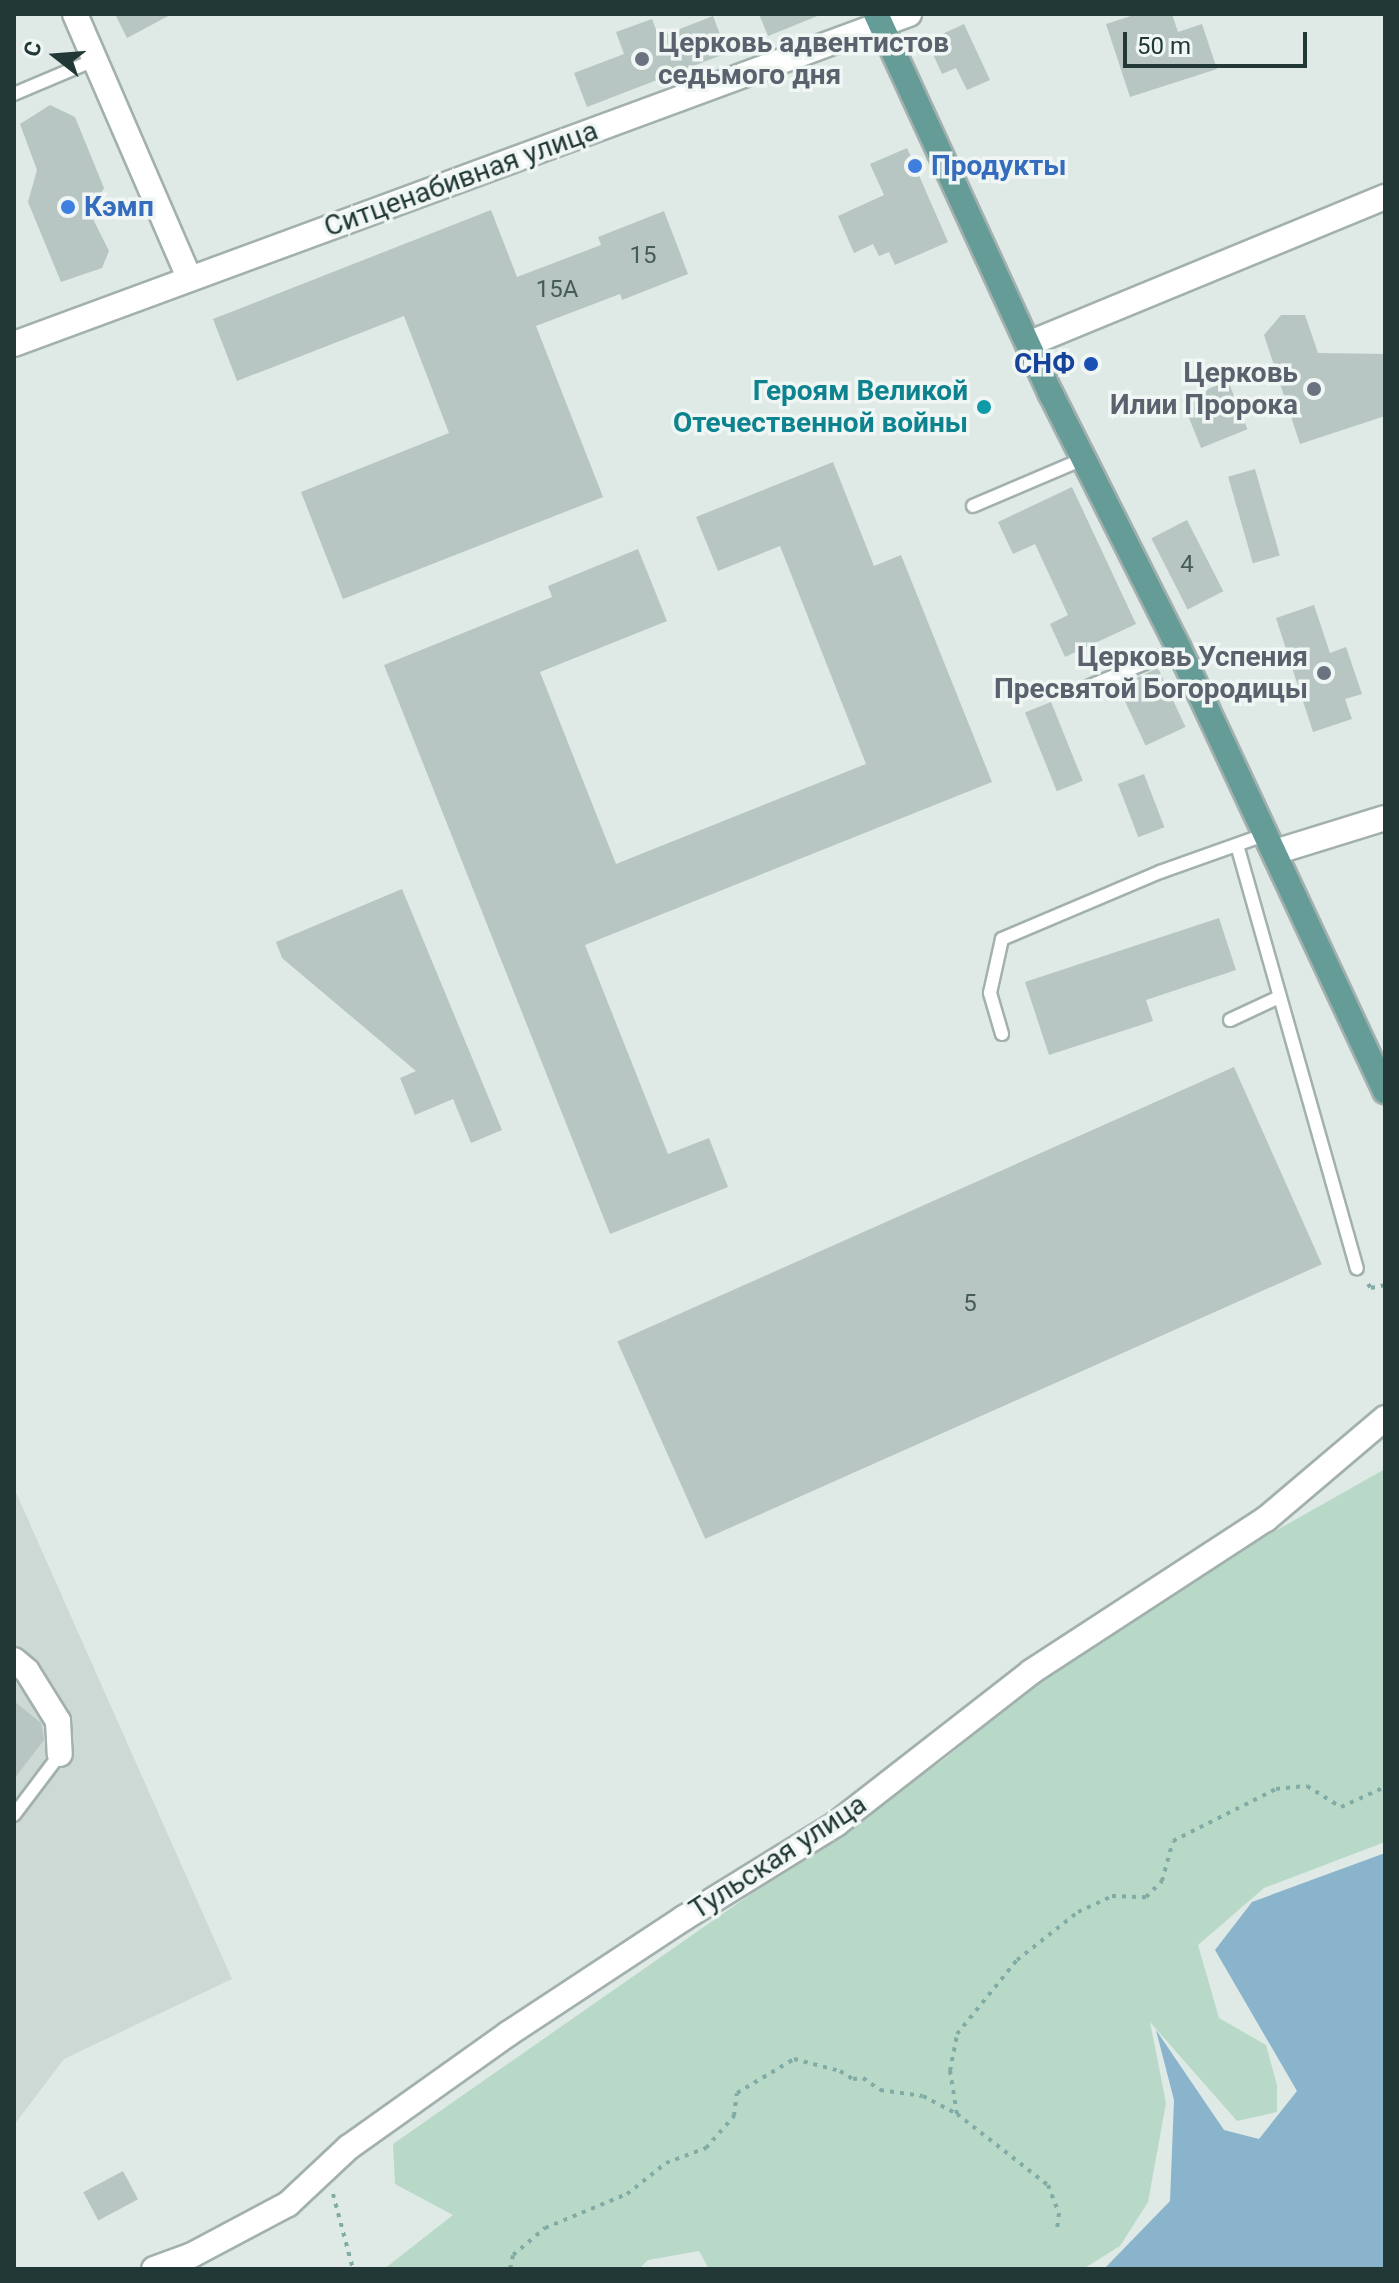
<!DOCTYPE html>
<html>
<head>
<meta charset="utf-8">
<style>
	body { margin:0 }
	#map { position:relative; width:1399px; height:2283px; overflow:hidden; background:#dfe9e6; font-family:Roboto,sans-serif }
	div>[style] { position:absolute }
	.built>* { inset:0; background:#cdd9d5 }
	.green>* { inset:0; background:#b8d9c7 }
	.water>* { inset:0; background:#89b4cb }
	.building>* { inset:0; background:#b7c6c3; transform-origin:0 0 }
	.path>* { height:4px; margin-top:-2px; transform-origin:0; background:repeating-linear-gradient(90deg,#81aba5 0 4px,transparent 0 10px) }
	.roads { filter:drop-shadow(2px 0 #a2b0ae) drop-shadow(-2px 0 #a2b0ae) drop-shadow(0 2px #a2b0ae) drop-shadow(0 -2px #a2b0ae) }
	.lane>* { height:12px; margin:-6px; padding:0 6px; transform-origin:6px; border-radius:6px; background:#fff }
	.street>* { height:24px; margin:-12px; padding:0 12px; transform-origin:12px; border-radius:12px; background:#fff }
	.secondary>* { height:24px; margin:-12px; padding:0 12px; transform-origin:12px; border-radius:12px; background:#fff }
	.primary>* { height:24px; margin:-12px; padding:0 12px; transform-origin:12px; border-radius:12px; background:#669c98 }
	.dots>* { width:22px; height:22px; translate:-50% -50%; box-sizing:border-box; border:4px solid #eff6f4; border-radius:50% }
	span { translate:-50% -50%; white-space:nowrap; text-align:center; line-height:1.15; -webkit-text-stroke:7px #eff6f4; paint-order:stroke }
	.number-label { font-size:24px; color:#465c59 }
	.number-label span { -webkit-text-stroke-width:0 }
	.worship-label { font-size:28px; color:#5b616d; font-weight:700 }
	.left { translate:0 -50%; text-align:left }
	.right { translate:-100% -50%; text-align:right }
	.shop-label { font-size:28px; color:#366cbe; font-weight:700 }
	.street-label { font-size:28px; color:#213836 }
	.transit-label { font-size:28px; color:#164399; font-weight:700 }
	.culture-label { font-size:28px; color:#0d838f; font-weight:700 }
	.frame { position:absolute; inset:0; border:16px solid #213836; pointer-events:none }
	.north { position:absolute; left:16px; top:16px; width:80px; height:80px; -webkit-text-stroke:6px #eff6f4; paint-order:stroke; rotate:287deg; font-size:22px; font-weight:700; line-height:32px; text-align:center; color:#213836 }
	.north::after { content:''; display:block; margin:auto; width:28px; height:36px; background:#213836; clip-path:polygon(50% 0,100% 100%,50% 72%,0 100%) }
	.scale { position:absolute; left:1123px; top:32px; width:184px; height:36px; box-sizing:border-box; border:4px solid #213836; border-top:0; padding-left:10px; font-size:24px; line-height:28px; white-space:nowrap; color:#213836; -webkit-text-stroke:6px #eff6f4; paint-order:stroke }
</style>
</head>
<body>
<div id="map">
	<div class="built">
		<i style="clip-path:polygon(14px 1488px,232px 1979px,64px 2059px,14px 2125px)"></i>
	</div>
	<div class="green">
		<i style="clip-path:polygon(1385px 1469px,1385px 1842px,1264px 1888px,1198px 1945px,1219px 2018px,1266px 2045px,1277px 2085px,1277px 2112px,1237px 2121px,1150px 2022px,1166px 2103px,1148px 2202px,1120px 2246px,1083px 2269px,709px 2269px,699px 2251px,648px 2260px,639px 2269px,384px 2269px,453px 2215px,395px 2184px,393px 2144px,946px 1758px,1064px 1659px,1231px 1556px)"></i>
	</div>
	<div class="water">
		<i style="clip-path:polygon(1385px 1853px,1385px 2269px,1104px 2269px,1170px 2201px,1174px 2100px,1156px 2030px,1224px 2130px,1259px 2139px,1297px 2091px,1215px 1950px,1252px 1902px)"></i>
	</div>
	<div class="building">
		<i style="clip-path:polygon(115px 14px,172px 14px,127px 38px)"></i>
		<i style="clip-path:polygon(759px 14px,820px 14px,820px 15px,768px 36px)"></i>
		<i style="clip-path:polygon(1137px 14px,1172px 14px,1178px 32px,1202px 24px,1217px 69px,1130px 97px,1106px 24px)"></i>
		<i style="clip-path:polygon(713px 16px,727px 53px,587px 107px,574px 73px,624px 54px,616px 32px,652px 19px,659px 37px)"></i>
		<i style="clip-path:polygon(964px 24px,990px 80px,967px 90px,956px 68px,942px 74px,927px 41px)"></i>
		<i style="clip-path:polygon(50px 105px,75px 117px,104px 188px,90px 213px,109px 251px,102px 268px,61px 282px,28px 202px,37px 170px,20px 124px)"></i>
		<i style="clip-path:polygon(907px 148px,948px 242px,895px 265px,889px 252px,879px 256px,873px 244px,854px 253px,838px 216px,884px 195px,870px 164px)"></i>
		<i style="clip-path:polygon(491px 210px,517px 277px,601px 245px,598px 237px,664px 211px,688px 274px,622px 300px,620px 294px,536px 326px,603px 497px,343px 599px,301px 492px,449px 433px,404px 316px,237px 381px,213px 319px)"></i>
		<i style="clip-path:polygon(1281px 315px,1305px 315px,1318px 353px,1385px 354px,1385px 416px,1300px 444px,1264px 335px)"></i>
		<i style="left:1228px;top:381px;width:52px;height:50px;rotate:68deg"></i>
		<i style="clip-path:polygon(833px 462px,874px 566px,901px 555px,992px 782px,585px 945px,668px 1154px,709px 1138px,728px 1187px,610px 1234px,384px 665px,552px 597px,548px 586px,638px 549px,667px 621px,540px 672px,616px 864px,866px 764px,780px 546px,718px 571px,696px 517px)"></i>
		<i style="left:1255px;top:469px;width:90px;height:28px;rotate:74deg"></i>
		<i style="clip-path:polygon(1072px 487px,1136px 624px,1065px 657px,1050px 624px,1068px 615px,1035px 544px,1013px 554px,998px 522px)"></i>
		<i style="left:1187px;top:520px;width:80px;height:40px;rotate:63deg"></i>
		<i style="clip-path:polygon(1314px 605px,1330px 653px,1346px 647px,1362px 694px,1345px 699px,1352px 719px,1313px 732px,1276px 618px)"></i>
		<i style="left:1158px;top:668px;width:65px;height:44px;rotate:65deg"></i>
		<i style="left:1051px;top:702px;width:85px;height:28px;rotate:68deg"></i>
		<i style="left:1144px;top:774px;width:57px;height:28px;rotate:69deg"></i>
		<i style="clip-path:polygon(402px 889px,502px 1130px,471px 1143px,453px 1099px,415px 1115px,400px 1078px,416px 1071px,282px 958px,276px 942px)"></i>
		<i style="clip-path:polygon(1219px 918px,1236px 970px,1146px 1000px,1153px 1021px,1049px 1055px,1025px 982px)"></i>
		<i style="left:1234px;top:1067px;width:216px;height:675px;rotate:66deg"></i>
		<i style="clip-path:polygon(14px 1701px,41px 1723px,44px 1740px,14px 1779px)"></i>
		<i style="left:123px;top:2171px;width:32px;height:45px;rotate:62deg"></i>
	</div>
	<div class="path">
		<i style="left:1368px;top:1284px;width:5px;rotate:53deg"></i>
		<i style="left:1371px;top:1288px;width:14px;rotate:-12deg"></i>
		<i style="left:957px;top:2114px;width:115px;rotate:38deg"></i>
		<i style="left:1048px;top:2185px;width:30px;rotate:69deg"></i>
		<i style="left:1059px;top:2213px;width:17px;rotate:97deg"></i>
		<i style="left:333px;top:2194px;width:78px;rotate:75.1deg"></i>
		<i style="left:510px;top:2269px;width:14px;rotate:-78deg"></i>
		<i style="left:513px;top:2255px;width:42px;rotate:-40.2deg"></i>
		<i style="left:545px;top:2228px;width:89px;rotate:-22.5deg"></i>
		<i style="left:627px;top:2194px;width:50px;rotate:-38.5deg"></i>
		<i style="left:666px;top:2163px;width:43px;rotate:-20.6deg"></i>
		<i style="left:706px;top:2148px;width:43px;rotate:-48.8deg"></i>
		<i style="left:734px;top:2116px;width:23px;rotate:-83deg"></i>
		<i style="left:737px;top:2093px;width:66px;rotate:-30.8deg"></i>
		<i style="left:794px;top:2059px;width:48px;rotate:14.6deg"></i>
		<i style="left:840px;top:2071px;width:15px;rotate:32deg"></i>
		<i style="left:853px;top:2079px;width:10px;rotate:-6deg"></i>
		<i style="left:863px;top:2078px;width:21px;rotate:35deg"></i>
		<i style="left:880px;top:2090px;width:43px;rotate:7.9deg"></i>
		<i style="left:923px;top:2096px;width:38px;rotate:28deg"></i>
		<i style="left:957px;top:2114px;width:44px;rotate:-99.2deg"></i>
		<i style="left:950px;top:2071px;width:38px;rotate:-79deg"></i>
		<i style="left:957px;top:2034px;width:95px;rotate:-51deg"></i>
		<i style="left:1017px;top:1960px;width:78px;rotate:-38.2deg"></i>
		<i style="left:1078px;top:1912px;width:38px;rotate:-25deg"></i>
		<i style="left:1112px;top:1896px;width:34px;rotate:2deg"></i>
		<i style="left:1146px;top:1897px;width:23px;rotate:-45deg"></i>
		<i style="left:1162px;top:1881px;width:41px;rotate:-74.6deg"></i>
		<i style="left:1173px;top:1841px;width:115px;rotate:-26.8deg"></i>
		<i style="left:1276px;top:1789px;width:31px;rotate:-6deg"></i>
		<i style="left:1307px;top:1786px;width:40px;rotate:32deg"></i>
		<i style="left:1341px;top:1807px;width:48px;rotate:-24.4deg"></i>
	</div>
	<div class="roads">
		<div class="lane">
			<i style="left:14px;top:94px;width:87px;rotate:-23deg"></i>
			<i style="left:973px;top:506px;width:120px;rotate:-23.1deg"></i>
			<i style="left:1073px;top:693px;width:115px;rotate:-22.5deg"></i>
			<i style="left:1237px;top:845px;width:440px;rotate:74.2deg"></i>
			<i style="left:1230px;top:1020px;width:54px;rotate:-25.1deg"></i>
			<i style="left:1002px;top:1034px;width:43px;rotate:-106.3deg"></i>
			<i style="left:990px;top:993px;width:55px;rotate:-77.5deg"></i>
			<i style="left:1002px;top:939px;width:172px;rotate:-23deg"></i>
			<i style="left:1160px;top:872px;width:114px;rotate:-19.6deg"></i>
			<i style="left:14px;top:1815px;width:76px;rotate:-53deg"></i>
		</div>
		<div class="street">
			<i style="left:75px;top:14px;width:288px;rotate:66.6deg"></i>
			<i style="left:14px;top:344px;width:954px;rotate:-20.24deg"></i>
			<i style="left:1028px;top:344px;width:386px;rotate:-22.4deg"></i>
			<i style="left:1275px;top:852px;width:115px;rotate:-17.2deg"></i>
			<i style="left:14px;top:1660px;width:17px;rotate:40deg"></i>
			<i style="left:27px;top:1671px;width:59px;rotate:58.2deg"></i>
			<i style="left:58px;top:1721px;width:33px;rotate:87deg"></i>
		</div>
		<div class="secondary">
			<i style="left:154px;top:2269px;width:40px;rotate:-20.2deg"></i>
			<i style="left:192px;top:2255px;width:109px;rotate:-28deg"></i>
			<i style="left:288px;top:2204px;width:83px;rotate:-43.1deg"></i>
			<i style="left:349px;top:2147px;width:195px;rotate:-35.4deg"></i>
			<i style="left:508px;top:2034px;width:211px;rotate:-33.4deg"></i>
			<i style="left:684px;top:1918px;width:179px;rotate:-31.7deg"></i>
			<i style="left:836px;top:1824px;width:247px;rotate:-37.9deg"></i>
			<i style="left:1031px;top:1672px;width:280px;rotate:-33.1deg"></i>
			<i style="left:1266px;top:1519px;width:156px;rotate:-40.3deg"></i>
		</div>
		<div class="primary">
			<i style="left:876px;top:14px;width:418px;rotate:65.3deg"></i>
			<i style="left:1051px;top:394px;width:285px;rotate:63.3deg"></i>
			<i style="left:1179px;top:649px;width:488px;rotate:65deg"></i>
		</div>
	</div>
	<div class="dots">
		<i style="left:642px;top:59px;background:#6b7280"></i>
		<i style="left:915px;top:166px;background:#3f7fe0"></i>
		<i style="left:68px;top:207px;background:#3f7fe0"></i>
		<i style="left:1091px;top:364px;background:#1a4fb4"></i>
		<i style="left:1314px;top:389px;background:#6b7280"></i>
		<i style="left:984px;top:407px;background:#0f9aa8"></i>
		<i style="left:1324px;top:673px;background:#6b7280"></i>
	</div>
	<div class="number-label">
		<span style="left:643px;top:256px">15</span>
		<span style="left:557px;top:290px">15А</span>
		<span style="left:1187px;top:565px">4</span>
		<span style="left:970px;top:1304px">5</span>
	</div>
	<div class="worship-label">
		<span class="left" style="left:658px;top:59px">Церковь адвентистов<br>седьмого дня</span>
		<span class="right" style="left:1298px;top:389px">Церковь<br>Илии Пророка</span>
		<span class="right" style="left:1308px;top:673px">Церковь Успения<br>Пресвятой Богородицы</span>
	</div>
	<div class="shop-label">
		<span class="left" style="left:931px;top:166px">Продукты</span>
		<span class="left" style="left:84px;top:207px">Кэмп</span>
	</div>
	<div class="street-label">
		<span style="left:461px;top:179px;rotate:-20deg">Ситценабивная улица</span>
		<span style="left:778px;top:1857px;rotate:-33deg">Тульская улица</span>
	</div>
	<div class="transit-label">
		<span class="right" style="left:1075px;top:364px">СНФ</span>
	</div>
	<div class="culture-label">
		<span class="right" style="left:968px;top:407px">Героям Великой<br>Отечественной войны</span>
	</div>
	<div class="frame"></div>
	<div class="north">С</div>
	<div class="scale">50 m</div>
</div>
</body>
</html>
